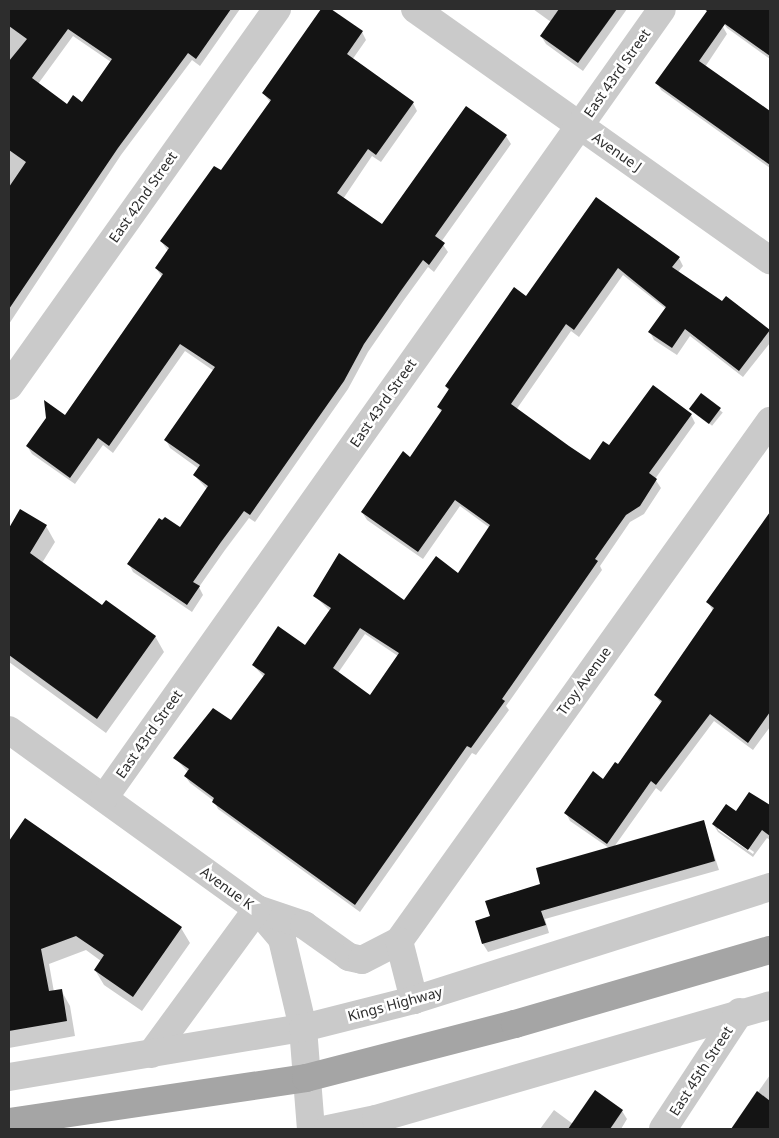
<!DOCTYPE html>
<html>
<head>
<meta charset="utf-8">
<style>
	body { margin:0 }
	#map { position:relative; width:779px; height:1138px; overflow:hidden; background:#fff; font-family:"Noto Sans",sans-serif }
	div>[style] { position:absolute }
	.shadow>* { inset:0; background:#0003; transform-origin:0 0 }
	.building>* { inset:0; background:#141414; transform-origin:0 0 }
	.minor>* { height:28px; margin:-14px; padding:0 14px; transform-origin:14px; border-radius:14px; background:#cacaca }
	.major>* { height:28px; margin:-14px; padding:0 14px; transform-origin:14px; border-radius:14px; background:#a5a5a5 }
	span { translate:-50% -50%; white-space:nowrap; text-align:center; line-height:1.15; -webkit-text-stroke:5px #fff; paint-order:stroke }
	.street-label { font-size:14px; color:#2d2d2d }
	.frame { position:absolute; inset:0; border:10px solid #2d2d2d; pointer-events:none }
</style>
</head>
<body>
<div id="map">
	<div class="shadow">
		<i style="clip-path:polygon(evenodd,9px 9px,119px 9px,142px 25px,153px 9px,240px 9px,200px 66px,192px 60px,121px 155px,9px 324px,9px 9px,73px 36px,111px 62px,82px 103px,67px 106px,38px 84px,73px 36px)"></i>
		<i style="clip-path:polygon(323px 9px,328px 9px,362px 32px,366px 40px,352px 60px,413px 103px,417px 111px,381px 162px,372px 156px,343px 199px,382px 226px,466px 107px,506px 136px,511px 144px,441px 242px,448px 252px,434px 272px,428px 267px,404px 300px,368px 352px,348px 389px,255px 522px,249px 518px,225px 550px,199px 587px,203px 595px,192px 612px,133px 572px,129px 564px,180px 529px,207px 489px,194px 475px,199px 469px,170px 448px,166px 440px,214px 371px,185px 351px,113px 453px,103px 445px,75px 484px,32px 454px,27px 446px,65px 416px,162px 277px,156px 268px,168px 251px,161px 241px,221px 172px,271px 103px,263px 93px)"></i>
		<i style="clip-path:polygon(533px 9px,627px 9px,583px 71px,546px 44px,541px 36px,551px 22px)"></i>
		<i style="clip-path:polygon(730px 9px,770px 9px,770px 59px,727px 28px,722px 21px)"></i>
		<i style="clip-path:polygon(723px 27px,727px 34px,705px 67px,770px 113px,770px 168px,661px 90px,657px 83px)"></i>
		<i style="clip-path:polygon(evenodd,596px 198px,679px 258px,683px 266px,678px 272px,722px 303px,726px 297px,769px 331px,770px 343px,743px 377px,690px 336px,677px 355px,654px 340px,650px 332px,666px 309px,623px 275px,579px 337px,571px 331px,516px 410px,590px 462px,609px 447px,691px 415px,695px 423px,655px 479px,661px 488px,644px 514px,630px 522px,600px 566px,602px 570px,506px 706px,509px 710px,476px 755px,472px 753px,360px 912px,218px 809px,214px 801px,190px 783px,185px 776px,188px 772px,175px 758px,232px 722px,264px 677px,253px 665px,306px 646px,330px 611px,315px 596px,404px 601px,458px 574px,490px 528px,460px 506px,423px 559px,367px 520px,362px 512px,410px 458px,442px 413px,438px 407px,449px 392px,446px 386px,526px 298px,596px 198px,365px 634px,398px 656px,370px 696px,338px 673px,365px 634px)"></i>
		<i style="left:701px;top:395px;width:28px;height:17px;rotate:39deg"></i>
		<i style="clip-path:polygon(21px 511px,46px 526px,55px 542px,42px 563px,102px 607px,155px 636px,164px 652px,106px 733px,9px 662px,9px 531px)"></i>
		<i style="clip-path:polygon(770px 514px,770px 727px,753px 750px,714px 721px,661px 792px,656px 788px,614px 847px,703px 821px,719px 870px,545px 919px,549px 933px,488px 952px,483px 944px,492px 917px,609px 848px,570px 821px,566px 813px,618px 766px,662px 704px,655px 695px,713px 611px,708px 602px)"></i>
		<i style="clip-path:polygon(evenodd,750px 794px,770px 807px,770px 840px,767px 838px,753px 857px,718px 832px,713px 824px,736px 813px,750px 794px,718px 827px,754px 852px,753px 854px,718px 830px,718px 827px)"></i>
		<i style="clip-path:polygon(26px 819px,181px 928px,190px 943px,142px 1011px,104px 985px,95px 970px,101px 961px,86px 950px,49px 964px,54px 992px,61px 990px,70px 1006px,75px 1036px,9px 1048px,9px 843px)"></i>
		<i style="clip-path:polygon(770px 1075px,770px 1129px,732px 1129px)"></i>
		<i style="clip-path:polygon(596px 1092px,622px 1111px,627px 1119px,621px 1129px,540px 1129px,554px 1110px,573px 1124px)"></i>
	</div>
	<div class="building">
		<i style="clip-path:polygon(evenodd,9px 9px,231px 9px,196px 59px,188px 53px,118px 148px,9px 309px,9px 187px,26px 162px,9px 150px,9px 61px,27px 39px,9px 26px,9px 9px,68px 29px,112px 59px,82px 102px,73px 95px,67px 104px,32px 78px,68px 29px)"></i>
		<i style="clip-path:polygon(321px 9px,331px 9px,363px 31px,347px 54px,414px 102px,376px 155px,368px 149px,337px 193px,382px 224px,466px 106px,507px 135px,435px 236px,445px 243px,429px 265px,423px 260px,400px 292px,364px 344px,344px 381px,250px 515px,244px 511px,221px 542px,193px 582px,200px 586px,187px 605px,127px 564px,159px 518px,162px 520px,165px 517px,180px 527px,208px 486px,193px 475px,200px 465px,164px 440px,215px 367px,180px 344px,109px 446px,98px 438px,70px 478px,26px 446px,46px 418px,44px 400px,65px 415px,136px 313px,163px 274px,155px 268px,169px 248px,160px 241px,214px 166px,221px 170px,271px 100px,262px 93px)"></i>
		<i style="clip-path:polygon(559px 9px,617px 9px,578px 63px,540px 36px)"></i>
		<i style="clip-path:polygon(704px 9px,770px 9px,770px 56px,725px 24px,699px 61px,770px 111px,770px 165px,655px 83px,707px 11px)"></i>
		<i style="clip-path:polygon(evenodd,596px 197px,680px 257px,672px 267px,722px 301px,726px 296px,770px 330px,739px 371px,685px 329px,672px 348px,648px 332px,666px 307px,618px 268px,574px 330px,566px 324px,511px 404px,569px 446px,590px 460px,603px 441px,609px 445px,653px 385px,692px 414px,649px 473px,657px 479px,640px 506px,626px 515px,595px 559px,598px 561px,502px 699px,505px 701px,471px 748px,467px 746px,355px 905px,212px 802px,214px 798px,184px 776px,189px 769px,173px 758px,213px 708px,231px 720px,265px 674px,252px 665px,278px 626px,305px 645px,331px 608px,313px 596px,339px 553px,404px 600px,436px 556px,458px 573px,490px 525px,455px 500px,418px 552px,361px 512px,403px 451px,410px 457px,442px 410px,437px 407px,449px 389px,445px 386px,514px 287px,526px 296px,596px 197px,360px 628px,399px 653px,370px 695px,333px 668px,360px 628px)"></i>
		<i style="left:701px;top:393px;width:25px;height:20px;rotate:37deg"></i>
		<i style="clip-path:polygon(20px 509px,47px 525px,30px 553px,102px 605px,106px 600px,156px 636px,97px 719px,9px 655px,9px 528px)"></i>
		<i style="clip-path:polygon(770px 512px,770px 712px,748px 743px,710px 714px,656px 785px,651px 781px,607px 844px,564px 813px,593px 771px,603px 779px,615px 762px,618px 764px,662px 701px,654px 695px,714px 608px,706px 602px)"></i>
		<i style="clip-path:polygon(749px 792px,770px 805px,770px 836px,762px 830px,748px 850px,712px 824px,726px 804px,736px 811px)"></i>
		<i style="clip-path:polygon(25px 818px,182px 927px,133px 997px,94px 970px,104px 955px,76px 936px,41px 949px,49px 991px,62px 989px,67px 1021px,9px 1031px,9px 841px)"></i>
		<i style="clip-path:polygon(704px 820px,715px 861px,541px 911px,546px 925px,482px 944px,475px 921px,490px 916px,485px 901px,540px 884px,536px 868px)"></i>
		<i style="clip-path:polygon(595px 1090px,623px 1110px,610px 1129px,568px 1129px)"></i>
		<i style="clip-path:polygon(757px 1091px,770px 1101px,770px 1129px,731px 1129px)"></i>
	</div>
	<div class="minor">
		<i style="left:415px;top:9px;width:435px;rotate:35.3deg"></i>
		<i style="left:9px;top:386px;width:463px;rotate:-54.6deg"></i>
		<i style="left:9px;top:730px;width:306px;rotate:35.8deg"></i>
		<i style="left:257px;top:909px;width:39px;rotate:50deg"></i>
		<i style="left:282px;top:939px;width:91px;rotate:76.7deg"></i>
		<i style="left:303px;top:1028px;width:101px;rotate:85.5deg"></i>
		<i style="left:104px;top:798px;width:966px;rotate:-54.73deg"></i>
		<i style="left:257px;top:909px;width:50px;rotate:18.8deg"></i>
		<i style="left:304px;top:925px;width:55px;rotate:35.4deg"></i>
		<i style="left:349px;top:957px;width:13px;rotate:13deg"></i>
		<i style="left:362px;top:960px;width:42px;rotate:-27.2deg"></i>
		<i style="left:399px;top:941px;width:639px;rotate:-54.49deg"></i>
		<i style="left:399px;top:941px;width:61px;rotate:75.7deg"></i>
		<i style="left:151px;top:1054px;width:180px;rotate:-53.8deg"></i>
		<i style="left:9px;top:1077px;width:298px;rotate:-9.5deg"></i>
		<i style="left:303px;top:1028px;width:114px;rotate:-14.2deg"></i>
		<i style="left:414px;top:1000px;width:374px;rotate:-17.6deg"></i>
		<i style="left:328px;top:1129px;width:49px;rotate:-11.8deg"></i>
		<i style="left:376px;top:1119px;width:410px;rotate:-16.1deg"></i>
		<i style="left:663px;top:1129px;width:140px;rotate:-56.7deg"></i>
	</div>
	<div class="major">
		<i style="left:9px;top:1122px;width:300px;rotate:-8.4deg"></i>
		<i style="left:306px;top:1078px;width:216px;rotate:-14.5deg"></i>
		<i style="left:515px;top:1024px;width:266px;rotate:-16.2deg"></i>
	</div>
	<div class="street-label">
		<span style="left:617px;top:73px;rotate:-55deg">East 43rd Street</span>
		<span style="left:617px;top:152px;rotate:35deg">Avenue J</span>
		<span style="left:143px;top:197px;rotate:-55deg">East 42nd Street</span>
		<span style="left:383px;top:403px;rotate:-55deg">East 43rd Street</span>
		<span style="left:584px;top:681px;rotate:-54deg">Troy Avenue</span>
		<span style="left:149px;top:734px;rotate:-55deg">East 43rd Street</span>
		<span style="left:227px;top:888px;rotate:36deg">Avenue K</span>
		<span style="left:395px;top:1004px;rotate:-15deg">Kings Highway</span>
		<span style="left:701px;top:1071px;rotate:-57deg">East 45th Street</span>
	</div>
	<div class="frame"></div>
</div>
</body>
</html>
